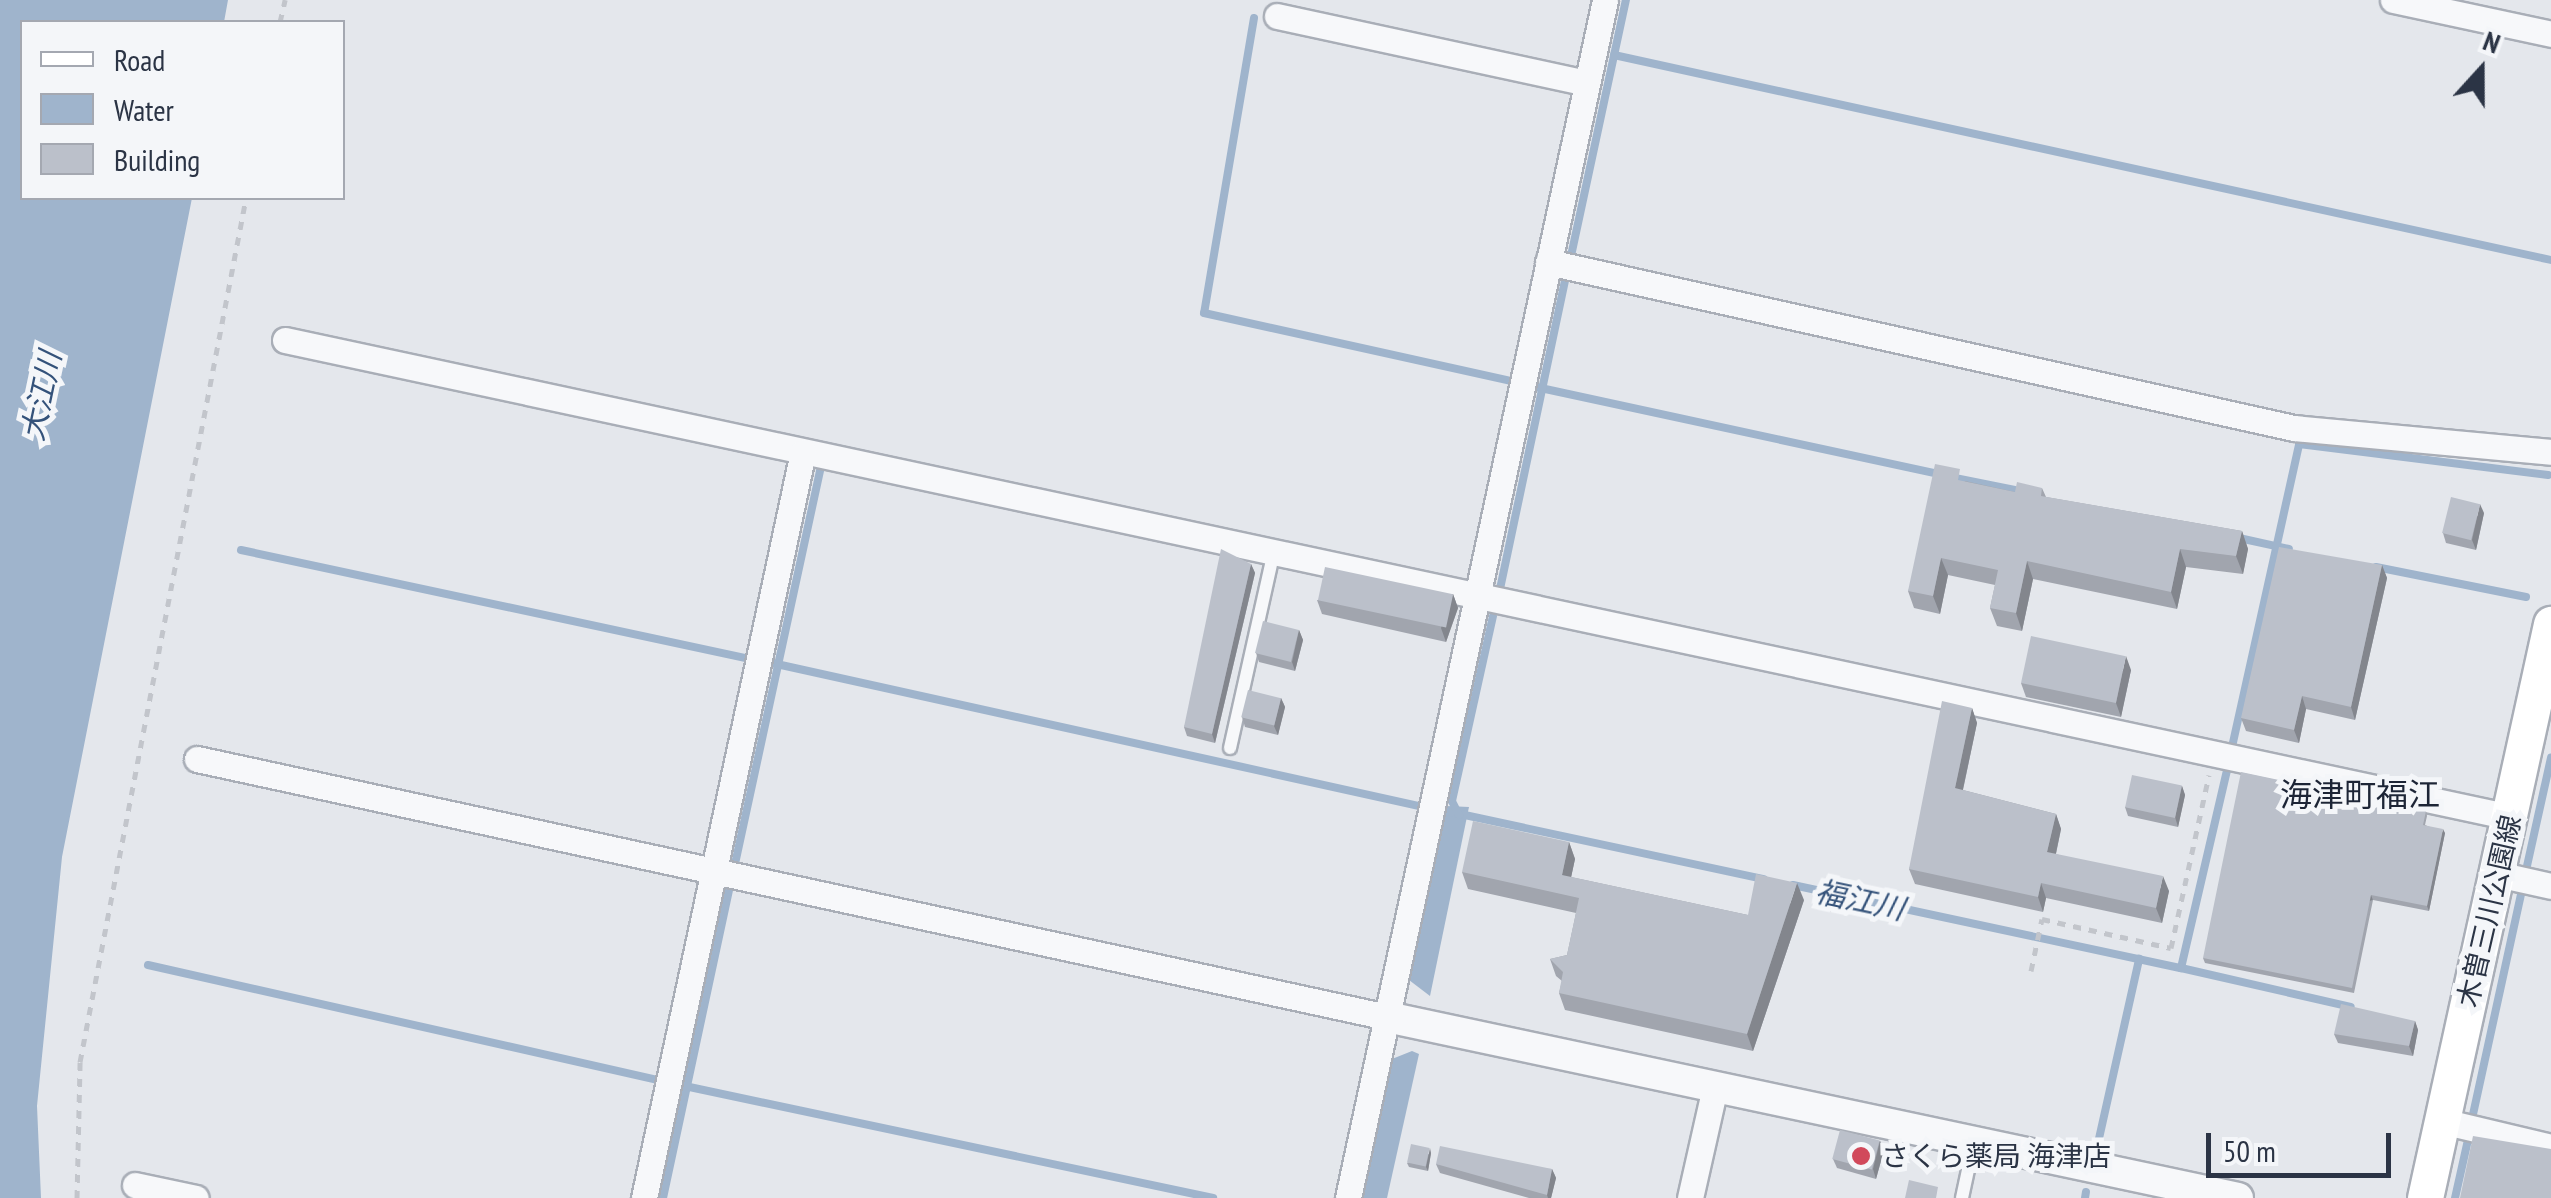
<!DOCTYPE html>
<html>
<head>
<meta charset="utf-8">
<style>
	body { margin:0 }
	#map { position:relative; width:2551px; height:1198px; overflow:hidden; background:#e4e7ec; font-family:"PT Sans Narrow","Noto Sans JP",sans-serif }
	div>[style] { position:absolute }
	.water>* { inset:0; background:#9fb4cc }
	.stream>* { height:8px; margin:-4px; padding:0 4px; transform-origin:4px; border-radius:4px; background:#9fb4cc }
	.path>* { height:5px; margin-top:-2.5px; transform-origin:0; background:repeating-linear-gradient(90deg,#c2c5cb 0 8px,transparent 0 16px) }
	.roads { filter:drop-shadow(2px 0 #a9aeb7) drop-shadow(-2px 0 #a9aeb7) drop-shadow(0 2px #a9aeb7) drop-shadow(0 -2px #a9aeb7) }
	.service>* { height:12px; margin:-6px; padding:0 6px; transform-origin:6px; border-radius:6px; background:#f7f8fa }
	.minor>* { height:25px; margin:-12.5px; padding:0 12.5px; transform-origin:12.5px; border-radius:12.5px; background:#f7f8fa }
	.tertiary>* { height:30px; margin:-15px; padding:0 15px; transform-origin:15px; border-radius:15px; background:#f7f8fa }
	.secondary>* { height:35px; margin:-17.5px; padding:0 17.5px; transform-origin:17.5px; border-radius:17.5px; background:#fff }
	.wall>* { inset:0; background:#a1a5ae }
	.shaded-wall>* { inset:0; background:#83868d; transform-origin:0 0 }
	.building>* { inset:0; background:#bbc0ca; transform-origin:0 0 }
	.dots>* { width:28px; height:28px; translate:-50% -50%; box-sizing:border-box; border:5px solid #f4f6f9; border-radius:50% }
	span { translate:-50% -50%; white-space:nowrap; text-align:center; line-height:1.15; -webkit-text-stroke:10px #f4f6f9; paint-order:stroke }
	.street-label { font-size:28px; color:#2b3445 }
	.poi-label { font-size:28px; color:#2b3445 }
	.left { translate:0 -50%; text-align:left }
	.water-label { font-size:30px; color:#34527a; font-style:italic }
	.quarter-label { font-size:32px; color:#1d2536 }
	.legend { position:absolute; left:20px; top:20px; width:325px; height:180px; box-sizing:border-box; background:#f4f6f9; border:2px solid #a4a8b1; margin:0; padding:12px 18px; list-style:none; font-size:30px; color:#2b3445 }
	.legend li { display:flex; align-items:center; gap:20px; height:50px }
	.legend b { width:50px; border:2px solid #a4a8b1 }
	.north { position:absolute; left:2431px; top:20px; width:100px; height:100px; -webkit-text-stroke:8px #f4f6f9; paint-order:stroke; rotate:21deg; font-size:28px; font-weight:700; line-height:40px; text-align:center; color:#2b3445 }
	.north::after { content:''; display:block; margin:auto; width:35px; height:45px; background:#2b3445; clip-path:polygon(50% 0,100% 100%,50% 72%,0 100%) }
	.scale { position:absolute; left:2206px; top:1133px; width:185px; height:45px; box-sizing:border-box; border:5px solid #2b3445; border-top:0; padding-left:12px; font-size:30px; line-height:35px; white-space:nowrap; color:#2b3445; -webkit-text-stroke:8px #f4f6f9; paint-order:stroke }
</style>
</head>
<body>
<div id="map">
	<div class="water">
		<i style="clip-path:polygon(0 0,228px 0,224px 22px,22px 22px,22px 198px,192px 198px,62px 857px,37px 1106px,41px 1198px,0 1198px)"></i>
		<i style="clip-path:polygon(1447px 806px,1469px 807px,1430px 996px,1409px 980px)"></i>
		<i style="clip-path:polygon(1412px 1051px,1419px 1054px,1387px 1198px,1362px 1198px,1392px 1059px)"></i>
	</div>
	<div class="stream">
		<i style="left:1254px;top:18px;width:299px;rotate:99.6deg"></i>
		<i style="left:1204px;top:313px;width:314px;rotate:12.5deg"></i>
		<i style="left:1614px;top:55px;width:959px;rotate:12.34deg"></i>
		<i style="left:1571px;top:256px;width:262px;rotate:-77.9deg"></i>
		<i style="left:1536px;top:387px;width:415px;rotate:12.2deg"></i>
		<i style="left:1955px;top:478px;width:71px;rotate:11.3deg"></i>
		<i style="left:2239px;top:538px;width:51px;rotate:12.4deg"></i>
		<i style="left:241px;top:550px;width:521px;rotate:12.09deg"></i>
		<i style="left:2376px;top:567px;width:153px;rotate:11.3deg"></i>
		<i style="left:1500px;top:589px;width:319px;rotate:-78.1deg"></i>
		<i style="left:772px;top:663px;width:663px;rotate:12.46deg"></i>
		<i style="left:2232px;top:747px;width:310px;rotate:-77.5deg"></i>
		<i style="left:2299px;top:444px;width:251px;rotate:7.1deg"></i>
		<i style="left:1446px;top:811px;width:325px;rotate:12.1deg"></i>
		<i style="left:1459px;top:815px;width:16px;rotate:-117deg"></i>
		<i style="left:1452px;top:801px;width:189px;rotate:-77.5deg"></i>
		<i style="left:735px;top:864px;width:403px;rotate:-77.8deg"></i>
		<i style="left:2527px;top:866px;width:111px;rotate:-77.5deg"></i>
		<i style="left:1793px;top:885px;width:397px;rotate:12.1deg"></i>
		<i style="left:2181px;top:968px;width:202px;rotate:-76.9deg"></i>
		<i style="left:148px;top:965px;width:523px;rotate:12.71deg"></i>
		<i style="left:2181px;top:968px;width:174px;rotate:12.9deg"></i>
		<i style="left:680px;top:1085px;width:545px;rotate:11.97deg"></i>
		<i style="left:2472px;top:1119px;width:234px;rotate:-77.7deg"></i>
		<i style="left:2098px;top:1143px;width:189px;rotate:-77.4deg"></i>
		<i style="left:663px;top:1198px;width:319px;rotate:-77.9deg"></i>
		<i style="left:2085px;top:1198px;width:6px;rotate:-81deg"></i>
		<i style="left:2455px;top:1198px;width:59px;rotate:-77.4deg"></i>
	</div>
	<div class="path">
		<i style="left:280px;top:22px;width:23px;rotate:-77deg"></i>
		<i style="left:2031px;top:971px;width:53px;rotate:-78.1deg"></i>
		<i style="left:2042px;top:919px;width:132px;rotate:12.7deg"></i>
		<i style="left:2171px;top:948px;width:177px;rotate:-77.6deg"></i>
		<i style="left:77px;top:1198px;width:136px;rotate:-88.7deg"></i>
		<i style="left:80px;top:1062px;width:880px;rotate:-79.12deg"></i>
	</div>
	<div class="roads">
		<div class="service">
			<i style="left:1230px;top:748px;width:202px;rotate:-77.4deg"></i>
			<i style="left:1962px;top:1198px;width:57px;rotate:-77.9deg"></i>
		</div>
		<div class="minor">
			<i style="left:2393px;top:0;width:162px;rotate:12.1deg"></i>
			<i style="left:1277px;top:16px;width:317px;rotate:12.2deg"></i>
			<i style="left:1548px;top:262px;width:764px;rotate:12.55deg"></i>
			<i style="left:2294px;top:428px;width:258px;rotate:5.3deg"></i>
			<i style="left:285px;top:340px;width:2276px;rotate:12.1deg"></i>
			<i style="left:197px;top:759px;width:1218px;rotate:12.23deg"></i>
			<i style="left:2497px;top:874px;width:55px;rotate:12.5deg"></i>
			<i style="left:2442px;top:1121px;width:112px;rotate:13.4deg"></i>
			<i style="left:135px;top:1185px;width:62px;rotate:12deg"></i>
			<i style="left:644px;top:1198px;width:763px;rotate:-77.97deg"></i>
			<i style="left:1348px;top:1198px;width:1225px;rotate:-77.89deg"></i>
			<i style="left:1690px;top:1198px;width:114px;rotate:-77.3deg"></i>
		</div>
		<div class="tertiary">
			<i style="left:1387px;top:1017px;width:870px;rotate:12.01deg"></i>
		</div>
		<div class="secondary">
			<i style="left:2425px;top:1198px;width:588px;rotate:-77.62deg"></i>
		</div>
	</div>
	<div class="wall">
		<i style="clip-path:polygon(1965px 481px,2015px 492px,2042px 488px,2046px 497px,2242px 531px,2248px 549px,2243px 574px,2186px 567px,2177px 609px,2033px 579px,2022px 631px,1997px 626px,1990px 608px,1995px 585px,1948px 575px,1940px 614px,1914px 608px,1908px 591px)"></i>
		<i style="clip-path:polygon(2484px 513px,2476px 550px,2446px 543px,2443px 533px)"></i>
		<i style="clip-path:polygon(1251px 564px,1255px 573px,1215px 743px,1187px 736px,1184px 727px)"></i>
		<i style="clip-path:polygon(2382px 565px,2387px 578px,2355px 720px,2306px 709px,2299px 743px,2246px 731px,2241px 718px)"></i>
		<i style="clip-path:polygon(1453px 594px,1458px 608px,1446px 642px,1322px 614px,1317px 600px)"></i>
		<i style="clip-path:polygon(1299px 630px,1303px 640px,1295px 671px,1259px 662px,1256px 653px)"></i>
		<i style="clip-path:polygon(2131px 670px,2121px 717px,2026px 697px,2021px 683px)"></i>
		<i style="clip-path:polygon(1281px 698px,1285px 707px,1278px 735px,1245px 727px,1242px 717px)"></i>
		<i style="clip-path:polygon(1972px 708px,1977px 723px,1963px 790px,2056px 814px,2061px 829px,2056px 854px,2169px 891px,2162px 923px,2046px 898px,2043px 912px,1915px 884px,1909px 869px)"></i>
		<i style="clip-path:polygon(2182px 786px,2185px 795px,2178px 827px,2128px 816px,2125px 807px)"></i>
		<i style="clip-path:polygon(2426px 811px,2427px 816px,2425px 825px,2445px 833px,2429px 911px,2373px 900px,2354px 993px,2205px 963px,2203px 958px)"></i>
		<i style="clip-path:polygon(1569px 842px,1575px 859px,1571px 877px,1748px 915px,1804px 900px,1753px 1051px,1565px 1010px,1559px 993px,1562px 981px,1556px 976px,1550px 959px,1567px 955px,1576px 913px,1468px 889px,1462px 872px)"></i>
		<i style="clip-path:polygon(2415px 1021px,2418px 1030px,2413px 1056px,2338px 1043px,2334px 1034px)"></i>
		<i style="clip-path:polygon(1880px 1141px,1884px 1150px,1876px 1179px,1837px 1168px,1833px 1159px)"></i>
		<i style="clip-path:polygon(1431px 1153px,1428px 1171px,1409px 1167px,1407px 1163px)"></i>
		<i style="clip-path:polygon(1436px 1164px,1552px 1169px,1556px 1178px,1551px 1198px,1529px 1198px,1440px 1173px)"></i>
	</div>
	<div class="shaded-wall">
		<i style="clip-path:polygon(2480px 504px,2484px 513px,2476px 550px,2472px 540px)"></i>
		<i style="clip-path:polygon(2242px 531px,2248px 549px,2243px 574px,2236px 556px)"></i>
		<i style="clip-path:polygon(2180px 549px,2186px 567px,2177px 609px,2171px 592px)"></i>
		<i style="clip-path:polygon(1941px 558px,1948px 575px,1940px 614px,1933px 596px)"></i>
		<i style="clip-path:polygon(2027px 561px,2033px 579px,2022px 631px,2016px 613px)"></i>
		<i style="clip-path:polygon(1251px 564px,1255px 573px,1215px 743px,1212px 734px)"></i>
		<i style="clip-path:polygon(2382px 565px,2387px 578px,2355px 720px,2351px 707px)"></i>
		<i style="clip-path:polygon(1453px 594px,1458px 608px,1446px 642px,1441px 628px)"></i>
		<i style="clip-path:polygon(1299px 630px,1303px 640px,1295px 671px,1292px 662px)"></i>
		<i style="clip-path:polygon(2126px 656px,2131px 670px,2121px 717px,2116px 703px)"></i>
		<i style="clip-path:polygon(2302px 696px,2306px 709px,2299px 743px,2294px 730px)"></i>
		<i style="clip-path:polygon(1281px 698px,1285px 707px,1278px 735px,1274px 726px)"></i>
		<i style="clip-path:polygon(1972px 708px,1977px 723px,1960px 803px,1955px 788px)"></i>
		<i style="clip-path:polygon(2182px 786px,2185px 795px,2178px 827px,2175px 817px)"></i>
		<i style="clip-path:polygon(2056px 814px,2061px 829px,2053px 867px,2047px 852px)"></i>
		<i style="clip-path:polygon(2443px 829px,2445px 833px,2429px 911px,2427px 906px)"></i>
		<i style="clip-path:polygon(1569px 842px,1575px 859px,1568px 892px,1562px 875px)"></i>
		<i style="clip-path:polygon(2163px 876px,2169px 891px,2162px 923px,2156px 908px)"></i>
		<i style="clip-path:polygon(1797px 883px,1804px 900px,1753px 1051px,1747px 1034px)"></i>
		<i style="clip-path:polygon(2041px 883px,2046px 898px,2043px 912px,2038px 897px)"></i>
		<i style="left:2371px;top:895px;width:5px;height:95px;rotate:68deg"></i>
		<i style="clip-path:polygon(2415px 1021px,2418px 1030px,2413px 1056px,2409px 1046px)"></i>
		<i style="clip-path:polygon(1880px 1141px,1884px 1150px,1876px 1179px,1873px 1169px)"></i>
		<i style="clip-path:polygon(1430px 1148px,1431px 1153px,1428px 1171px,1426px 1167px)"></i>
		<i style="clip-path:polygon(1552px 1169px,1556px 1178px,1551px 1198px,1548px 1198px,1547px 1195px)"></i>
	</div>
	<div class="building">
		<i style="clip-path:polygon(1935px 464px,1960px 469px,1958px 480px,2015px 492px,2017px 482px,2042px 488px,2041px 496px,2242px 531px,2236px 556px,2180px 549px,2171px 592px,2027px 561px,2016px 613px,1990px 608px,1998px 570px,1941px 558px,1933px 596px,1908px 591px)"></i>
		<i style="left:2451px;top:497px;width:30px;height:37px;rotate:14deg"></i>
		<i style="clip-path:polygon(2279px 547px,2382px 565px,2351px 707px,2302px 696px,2294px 730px,2241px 718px)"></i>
		<i style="clip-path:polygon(1221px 549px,1251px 564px,1212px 734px,1184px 727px)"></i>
		<i style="left:1325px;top:567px;width:131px;height:34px;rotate:12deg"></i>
		<i style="left:1263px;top:621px;width:37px;height:33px;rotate:14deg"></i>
		<i style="left:2031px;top:636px;width:97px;height:48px;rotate:12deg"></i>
		<i style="left:1248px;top:690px;width:34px;height:28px;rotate:14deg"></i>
		<i style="clip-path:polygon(1942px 701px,1972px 708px,1955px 788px,2056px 814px,2047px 852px,2163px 876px,2156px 908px,2041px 883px,2038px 897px,1909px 869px)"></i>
		<i style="clip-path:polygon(2241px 772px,2426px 811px,2423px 825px,2443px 829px,2427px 906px,2371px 895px,2352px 988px,2203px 958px)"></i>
		<i style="left:2132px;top:775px;width:51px;height:33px;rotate:12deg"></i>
		<i style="clip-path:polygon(1473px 821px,1569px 842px,1562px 875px,1748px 915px,1756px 874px,1797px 883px,1747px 1034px,1559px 993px,1563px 972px,1550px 959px,1567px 955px,1579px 898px,1462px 872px)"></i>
		<i style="clip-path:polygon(2341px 1004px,2415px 1021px,2409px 1046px,2334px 1034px)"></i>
		<i style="left:1840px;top:1130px;width:41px;height:30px;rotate:15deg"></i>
		<i style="clip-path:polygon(2473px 1136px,2551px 1149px,2551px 1198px,2460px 1198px)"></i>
		<i style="left:1411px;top:1144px;width:19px;height:19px;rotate:12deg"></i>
		<i style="clip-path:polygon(1440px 1146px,1552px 1169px,1547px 1195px,1436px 1164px)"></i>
		<i style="clip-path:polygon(1909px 1180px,1938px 1187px,1936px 1198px,1905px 1198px)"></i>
	</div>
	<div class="dots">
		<i style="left:1861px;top:1156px;background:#d1495b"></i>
	</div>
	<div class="street-label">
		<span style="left:2489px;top:911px;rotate:-77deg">木曽三川公園線</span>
	</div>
	<div class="poi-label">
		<span class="left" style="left:1881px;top:1156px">さくら薬局 海津店</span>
	</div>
	<div class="water-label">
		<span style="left:41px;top:396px;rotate:-78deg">大江川</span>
		<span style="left:1860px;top:900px;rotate:12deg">福江川</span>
	</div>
	<div class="quarter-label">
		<span style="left:2360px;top:794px">海津町福江</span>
	</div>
	<ul class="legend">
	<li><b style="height:12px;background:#fff"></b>Road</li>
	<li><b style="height:28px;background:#9fb4cc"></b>Water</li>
	<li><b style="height:28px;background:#bbc0ca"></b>Building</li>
	</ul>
	<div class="north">N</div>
	<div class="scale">50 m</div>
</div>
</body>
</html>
